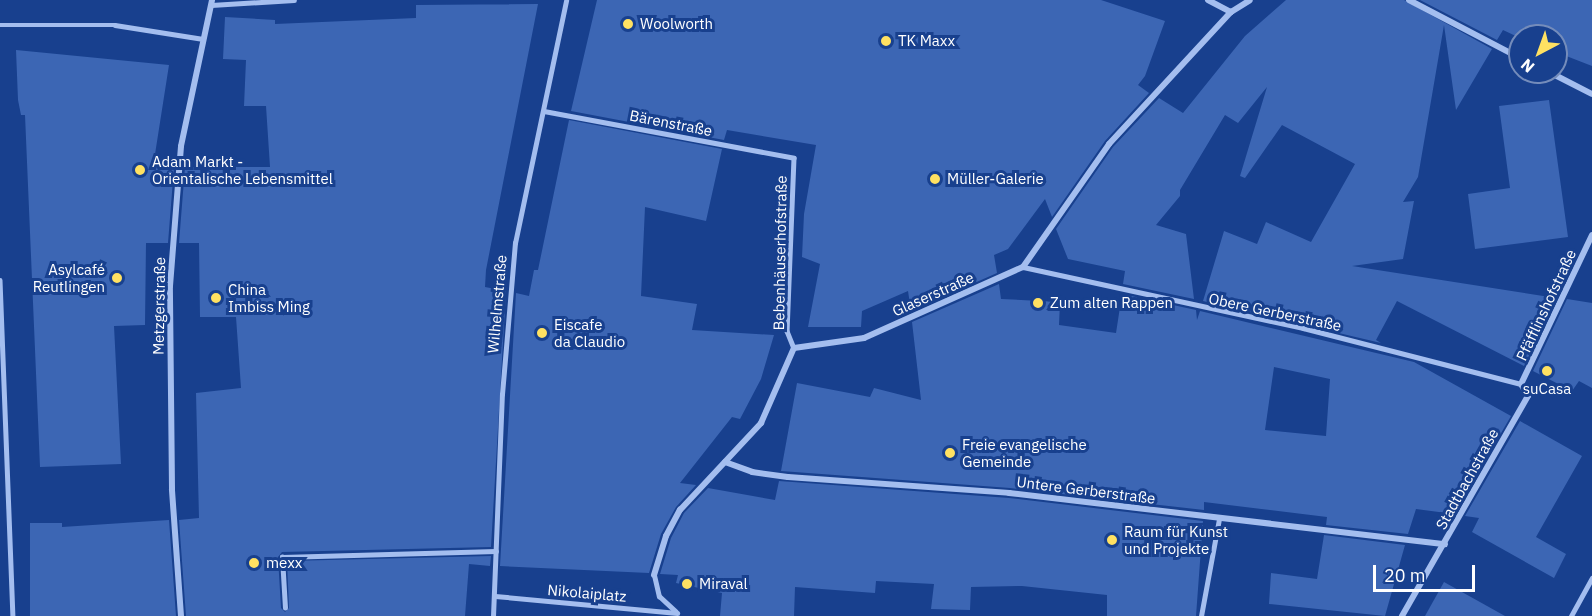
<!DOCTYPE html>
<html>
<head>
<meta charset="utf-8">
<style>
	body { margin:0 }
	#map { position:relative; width:1592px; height:616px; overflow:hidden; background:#18408e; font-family:"IBM Plex Sans",sans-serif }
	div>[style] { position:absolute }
	.building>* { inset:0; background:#3c66b4 }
	.service>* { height:4.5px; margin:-2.25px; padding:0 2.25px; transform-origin:2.25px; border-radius:2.25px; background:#a4beef }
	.pedestrian>* { height:5px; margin:-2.5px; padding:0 2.5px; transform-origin:2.5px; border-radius:2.5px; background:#a4beef }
	.minor>* { height:6px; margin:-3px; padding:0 3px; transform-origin:3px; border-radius:3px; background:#a4beef }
	.dots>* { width:16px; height:16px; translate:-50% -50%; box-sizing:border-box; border:3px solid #18408e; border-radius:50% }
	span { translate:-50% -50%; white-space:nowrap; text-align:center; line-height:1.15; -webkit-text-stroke:6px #18408e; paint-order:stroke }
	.poi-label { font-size:15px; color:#fff }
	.left { translate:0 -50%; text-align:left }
	.right { translate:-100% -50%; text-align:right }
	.street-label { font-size:15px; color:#fff }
	.north { position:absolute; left:1508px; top:24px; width:60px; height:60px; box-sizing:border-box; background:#18408e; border:2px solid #748cbb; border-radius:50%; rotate:221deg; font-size:16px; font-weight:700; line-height:24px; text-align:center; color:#fff }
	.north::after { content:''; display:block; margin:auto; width:21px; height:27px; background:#ffe162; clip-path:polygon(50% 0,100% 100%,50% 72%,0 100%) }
	.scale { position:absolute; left:1373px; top:565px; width:102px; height:27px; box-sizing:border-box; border:3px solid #fff; border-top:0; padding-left:8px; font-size:18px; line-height:21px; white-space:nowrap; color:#fff; -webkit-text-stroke:4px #18408e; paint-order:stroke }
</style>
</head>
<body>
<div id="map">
	<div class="building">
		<i style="clip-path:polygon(597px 0,1101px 0,1165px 21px,1145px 76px,1138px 85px,1149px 93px,1105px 141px,1052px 217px,1045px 199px,1008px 249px,994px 255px,997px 273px,911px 311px,908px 291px,862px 311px,861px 327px,808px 327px,820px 264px,802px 257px,804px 214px,816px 145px,727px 130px,724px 140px,571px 111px)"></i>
		<i style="clip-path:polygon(1286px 0,1404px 0,1492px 49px,1456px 110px,1444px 25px,1418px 177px,1403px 202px,1414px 201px,1403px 259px,1352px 266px,1556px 298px,1524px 366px,1397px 301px,1376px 340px,1381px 343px,1203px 301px,1224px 231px,1257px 244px,1266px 222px,1311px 242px,1355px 164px,1282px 125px,1245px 178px,1240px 176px,1267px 87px,1238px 123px,1225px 115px,1180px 190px,1180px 196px,1156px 225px,1186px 234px,1194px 299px,1123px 284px,1125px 271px,1068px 259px,1056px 229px,1113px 147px,1159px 98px,1183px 113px,1245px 36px)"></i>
		<i style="clip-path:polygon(1420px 0,1592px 0,1592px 66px,1556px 52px,1556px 36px,1520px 38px,1503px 30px,1497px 40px)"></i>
		<i style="clip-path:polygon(538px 4px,486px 270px,485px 287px,506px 291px,491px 547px,282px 552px,278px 557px,281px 608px,285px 612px,289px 608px,287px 561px,491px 556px,490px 566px,469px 564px,465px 616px,186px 616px,179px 520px,199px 518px,196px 393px,241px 388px,236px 317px,200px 317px,199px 243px,179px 243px,185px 167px,270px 167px,266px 106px,244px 106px,246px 60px,223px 59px,225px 17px,275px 20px,275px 24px,416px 18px,416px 5px)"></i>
		<i style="clip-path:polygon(16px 50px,169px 65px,153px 167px,174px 167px,168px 243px,146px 243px,145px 325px,114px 326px,121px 464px,40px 467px,25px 115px,21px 115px,18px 100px)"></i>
		<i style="clip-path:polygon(1549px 100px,1568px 237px,1475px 249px,1468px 194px,1510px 188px,1499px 106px)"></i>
		<i style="clip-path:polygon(569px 120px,722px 149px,706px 221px,645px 207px,641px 296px,697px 304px,692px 330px,774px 335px,761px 379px,740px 419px,732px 417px,680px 483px,696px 485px,676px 507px,661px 534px,649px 573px,500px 566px,516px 293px,529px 296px,534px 270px,538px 270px)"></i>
		<i style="clip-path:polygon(evenodd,999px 284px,1001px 299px,1060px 302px,1059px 325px,1116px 333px,1122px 294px,1196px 310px,1197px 320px,1200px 311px,1414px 362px,1511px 416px,1454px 514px,1416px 509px,1408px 534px,1326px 525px,1327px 517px,1204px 502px,1204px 510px,1010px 488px,781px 471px,797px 383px,870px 397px,874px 388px,921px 400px,912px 322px,999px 284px,1274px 367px,1330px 379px,1326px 436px,1265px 430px,1274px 367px)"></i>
		<i style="clip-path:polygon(1567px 299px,1592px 303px,1592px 388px,1579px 381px,1572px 391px,1533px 371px)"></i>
		<i style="clip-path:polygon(1520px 421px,1582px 456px,1536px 537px,1566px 554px,1554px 578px,1472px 532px,1479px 518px,1465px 516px)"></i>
		<i style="clip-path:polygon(779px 481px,1009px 498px,1203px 521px,1196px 616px,1107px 616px,1107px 595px,1022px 586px,971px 587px,970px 610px,931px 609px,934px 584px,876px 581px,875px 593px,795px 587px,794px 616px,720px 616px,722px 593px,676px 583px,678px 575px,660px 574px,671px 538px,684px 513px,708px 488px,775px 500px)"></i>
		<i style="clip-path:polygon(169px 520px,176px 616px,30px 616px,30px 523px,62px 523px,62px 527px)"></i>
		<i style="clip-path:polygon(1324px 535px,1405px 545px,1385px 616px,1269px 604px,1271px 573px,1317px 579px)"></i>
		<i style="clip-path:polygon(1444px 582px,1505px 616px,1425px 616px)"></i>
	</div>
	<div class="service">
		<i style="left:0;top:25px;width:115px"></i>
		<i style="left:115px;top:25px;width:89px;rotate:9deg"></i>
		<i style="left:544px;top:111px;width:254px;rotate:10.6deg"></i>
		<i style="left:794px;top:158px;width:173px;rotate:92.3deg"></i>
		<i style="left:787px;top:331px;width:18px;rotate:68deg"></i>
		<i style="left:0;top:280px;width:336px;rotate:87.8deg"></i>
		<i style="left:285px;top:608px;width:51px;rotate:-93.4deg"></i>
		<i style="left:282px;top:557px;width:214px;rotate:-1.6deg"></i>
		<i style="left:1571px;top:616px;width:43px;rotate:-61.1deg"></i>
	</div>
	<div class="pedestrian">
		<i style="left:211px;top:5px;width:83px;rotate:-3.4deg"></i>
		<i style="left:1023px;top:267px;width:287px;rotate:12.3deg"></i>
		<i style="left:1303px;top:328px;width:225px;rotate:14.4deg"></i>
		<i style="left:654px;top:575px;width:22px;rotate:77deg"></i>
		<i style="left:659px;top:596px;width:23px;rotate:43deg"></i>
		<i style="left:495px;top:596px;width:183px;rotate:5.3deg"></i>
		<i style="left:493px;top:616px;width:222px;rotate:-87.7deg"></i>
		<i style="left:502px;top:394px;width:152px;rotate:-85.1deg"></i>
		<i style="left:515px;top:243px;width:248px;rotate:-78.1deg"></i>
		<i style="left:1201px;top:616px;width:99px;rotate:-79.5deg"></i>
	</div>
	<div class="minor">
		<i style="left:1208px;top:0;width:26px;rotate:28deg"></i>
		<i style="left:1409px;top:0;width:125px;rotate:27.6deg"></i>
		<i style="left:1549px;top:72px;width:48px;rotate:27.1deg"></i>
		<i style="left:725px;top:462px;width:29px;rotate:20deg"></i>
		<i style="left:752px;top:472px;width:36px;rotate:8deg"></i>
		<i style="left:788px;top:477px;width:222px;rotate:4.1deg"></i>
		<i style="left:1009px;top:493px;width:439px;rotate:6.7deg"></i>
		<i style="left:654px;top:575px;width:41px;rotate:-72.9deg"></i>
		<i style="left:666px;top:536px;width:30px;rotate:-62deg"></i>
		<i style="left:680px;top:510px;width:119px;rotate:-47deg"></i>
		<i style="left:761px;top:423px;width:82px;rotate:-66.3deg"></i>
		<i style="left:794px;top:348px;width:71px;rotate:-8.1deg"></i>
		<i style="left:864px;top:338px;width:174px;rotate:-24.1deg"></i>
		<i style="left:1023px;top:267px;width:150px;rotate:-55deg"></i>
		<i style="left:1109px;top:144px;width:180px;rotate:-47.3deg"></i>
		<i style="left:1231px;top:12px;width:22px;rotate:-32deg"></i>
		<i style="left:181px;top:616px;width:127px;rotate:-94.1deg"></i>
		<i style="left:172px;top:489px;width:203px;rotate:-90.6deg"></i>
		<i style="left:170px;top:286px;width:140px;rotate:-85.5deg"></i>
		<i style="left:181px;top:146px;width:149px;rotate:-78deg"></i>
		<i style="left:1402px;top:616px;width:254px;rotate:-60.2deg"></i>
		<i style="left:1528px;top:396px;width:14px;rotate:-120deg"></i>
		<i style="left:1521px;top:384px;width:165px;rotate:-64.5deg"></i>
	</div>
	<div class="dots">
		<i style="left:628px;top:24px;background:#ffe162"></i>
		<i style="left:886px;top:41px;background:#ffe162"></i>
		<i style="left:140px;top:170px;background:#ffe162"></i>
		<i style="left:935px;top:179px;background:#ffe162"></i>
		<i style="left:117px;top:278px;background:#ffe162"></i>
		<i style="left:216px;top:298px;background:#ffe162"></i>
		<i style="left:1038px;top:303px;background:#ffe162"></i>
		<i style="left:542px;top:333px;background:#ffe162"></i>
		<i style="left:1547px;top:371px;background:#ffe162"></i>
		<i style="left:950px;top:453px;background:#ffe162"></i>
		<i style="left:1112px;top:540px;background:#ffe162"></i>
		<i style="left:254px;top:563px;background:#ffe162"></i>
		<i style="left:687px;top:584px;background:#ffe162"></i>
	</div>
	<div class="poi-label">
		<span class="left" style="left:640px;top:24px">Woolworth</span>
		<span class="left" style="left:898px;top:41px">TK Maxx</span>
		<span class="left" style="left:152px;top:170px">Adam Markt -<br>Orientalische Lebensmittel</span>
		<span class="left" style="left:947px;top:179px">Müller-Galerie</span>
		<span class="right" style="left:105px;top:278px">Asylcafé<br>Reutlingen</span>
		<span class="left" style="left:228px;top:298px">China<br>Imbiss Ming</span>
		<span class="left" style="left:1050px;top:303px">Zum alten Rappen</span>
		<span class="left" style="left:554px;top:333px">Eiscafe<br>da Claudio</span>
		<span style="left:1547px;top:389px">suCasa</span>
		<span class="left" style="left:962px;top:453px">Freie evangelische<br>Gemeinde</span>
		<span class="left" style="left:1124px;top:540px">Raum für Kunst<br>und Projekte</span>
		<span class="left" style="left:266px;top:563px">mexx</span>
		<span class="left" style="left:699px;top:584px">Miraval</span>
	</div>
	<div class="street-label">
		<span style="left:671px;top:123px;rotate:11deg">Bärenstraße</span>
		<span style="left:780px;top:253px;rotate:-89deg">Bebenhäuserhofstraße</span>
		<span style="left:933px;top:294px;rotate:-24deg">Glaserstraße</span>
		<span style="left:497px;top:304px;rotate:-85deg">Wilhelmstraße</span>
		<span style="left:1546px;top:305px;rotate:-65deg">Pfäfflinshofstraße</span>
		<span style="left:159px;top:306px;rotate:-89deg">Metzgerstraße</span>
		<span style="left:1275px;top:312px;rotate:12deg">Obere Gerberstraße</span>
		<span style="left:1467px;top:479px;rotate:-61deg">Stadtbachstraße</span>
		<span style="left:1086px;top:490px;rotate:7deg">Untere Gerberstraße</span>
		<span style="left:587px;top:593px;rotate:5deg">Nikolaiplatz</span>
	</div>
	<div class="north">N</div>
	<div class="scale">20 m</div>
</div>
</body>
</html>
